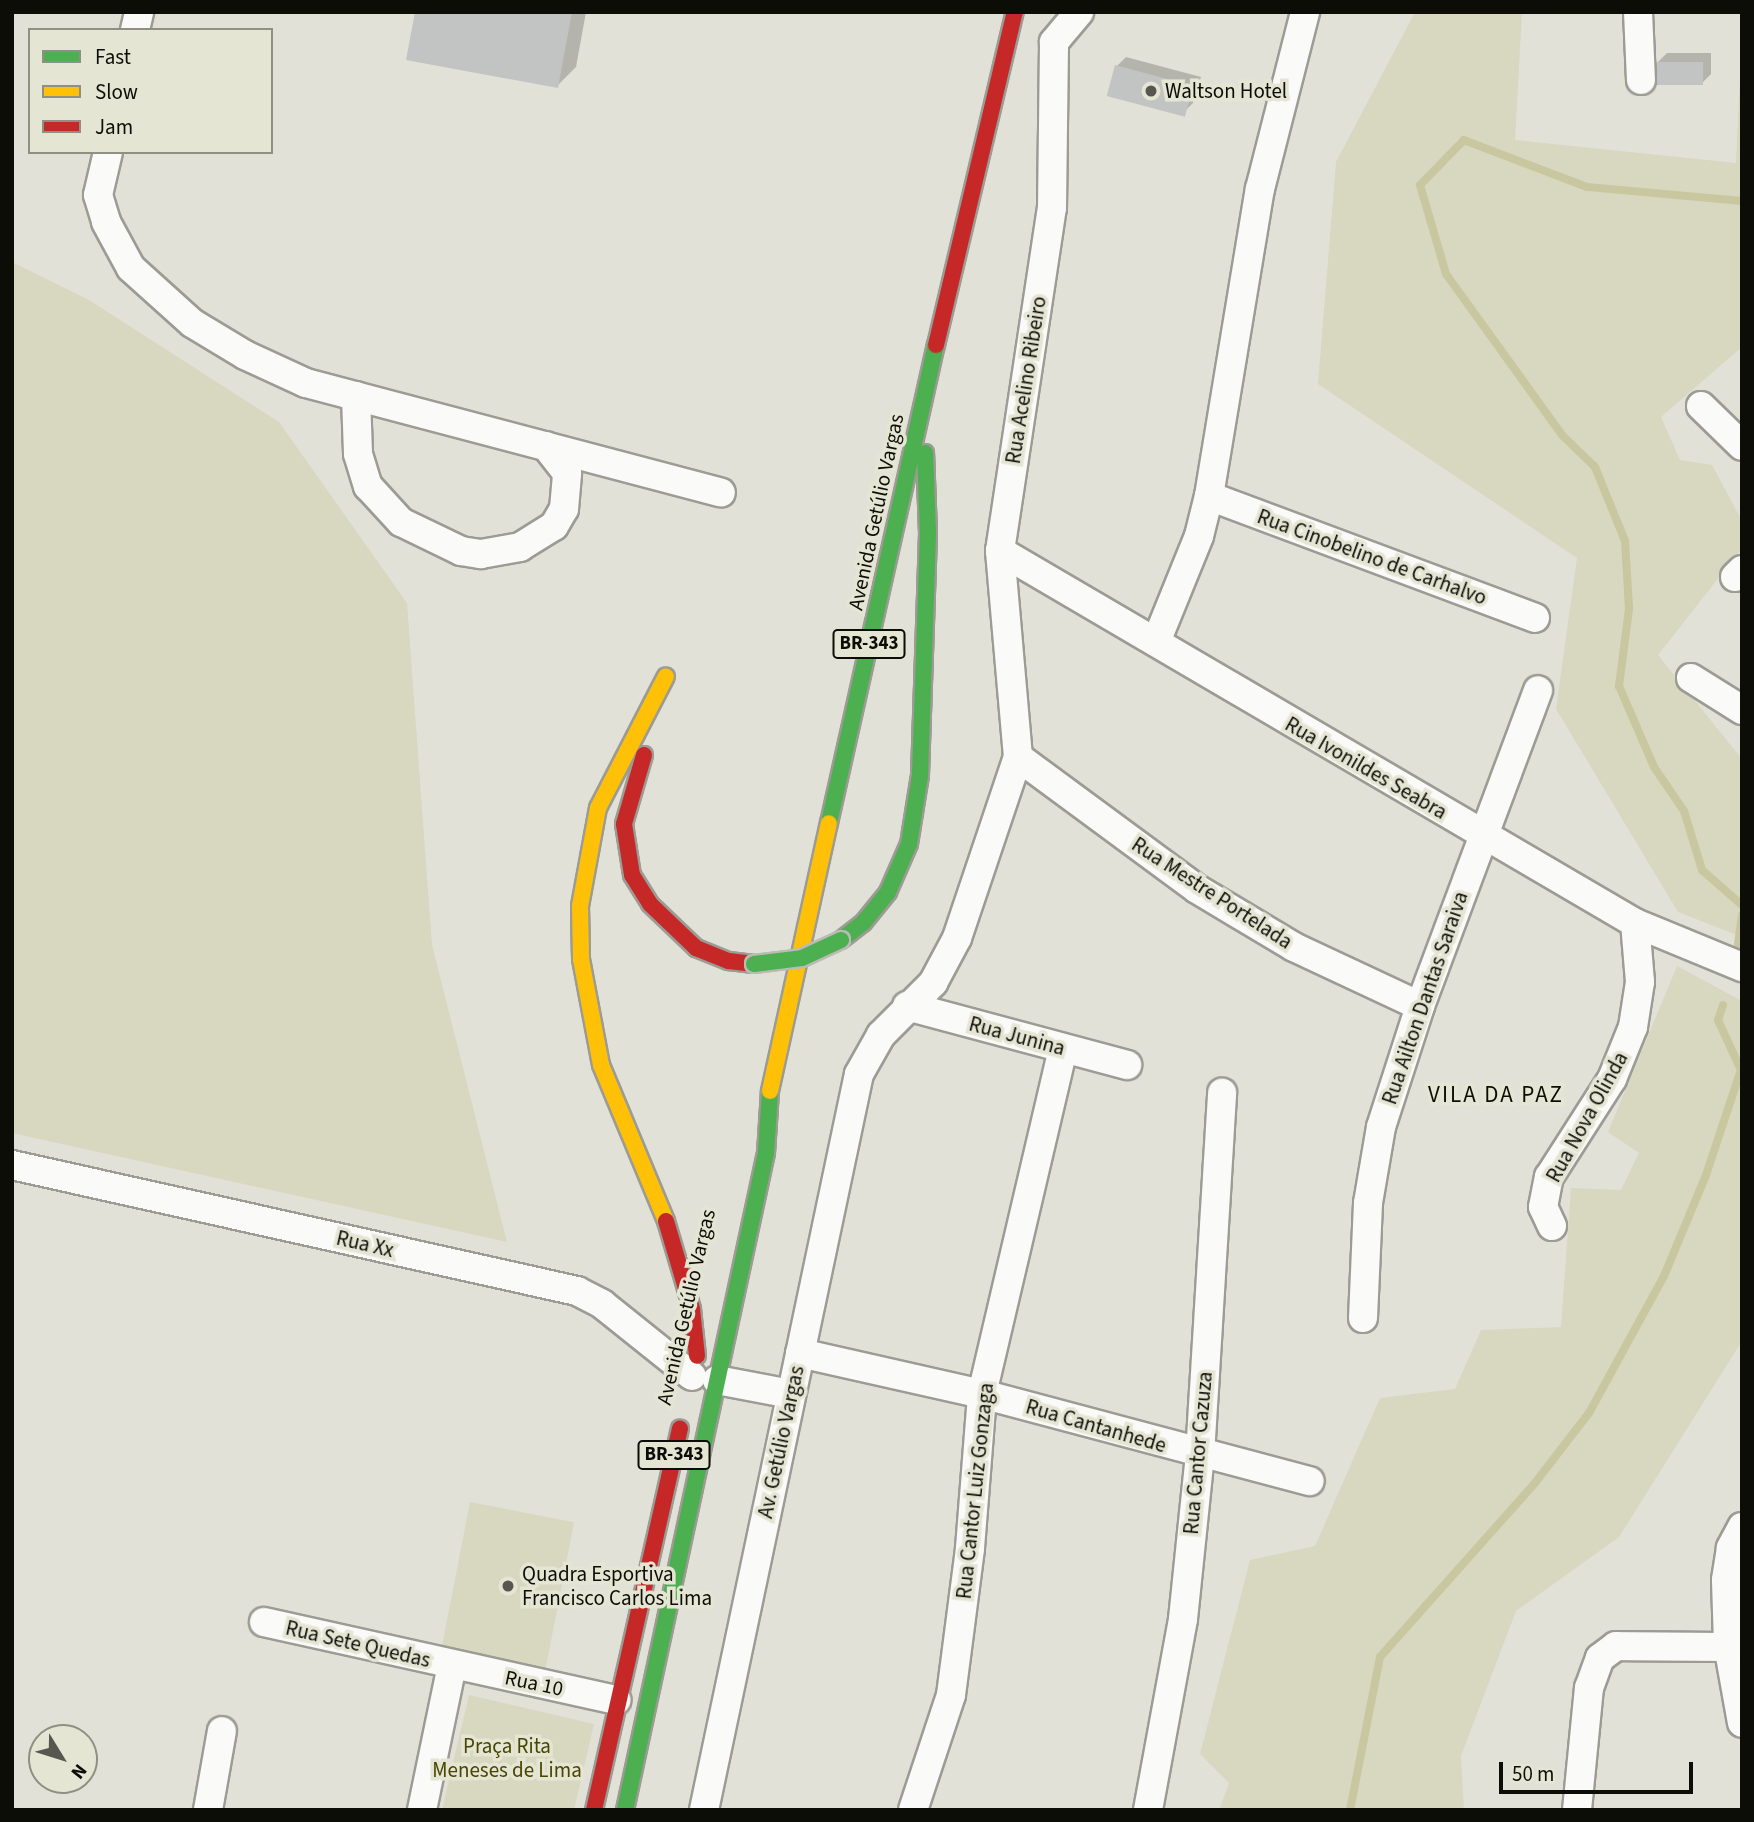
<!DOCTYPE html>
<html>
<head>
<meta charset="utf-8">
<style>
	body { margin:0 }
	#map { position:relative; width:1754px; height:1822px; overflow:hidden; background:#e1e1d8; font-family:"Source Sans 3",sans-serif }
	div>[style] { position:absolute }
	.green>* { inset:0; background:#d8d7c0; transform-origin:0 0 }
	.shadow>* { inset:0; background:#0003 }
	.stream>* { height:8px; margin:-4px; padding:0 4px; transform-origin:4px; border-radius:4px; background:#c8c79f }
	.building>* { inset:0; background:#c2c4c3; transform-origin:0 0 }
	.roads { filter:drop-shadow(2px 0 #9c9b94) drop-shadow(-2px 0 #9c9b94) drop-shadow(0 2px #9c9b94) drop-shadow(0 -2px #9c9b94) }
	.street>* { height:28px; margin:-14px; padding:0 14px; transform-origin:14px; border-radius:14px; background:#fafaf9 }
	.fast>* { height:16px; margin:-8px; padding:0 8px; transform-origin:8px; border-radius:8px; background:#4caf50 }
	.slow>* { height:16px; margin:-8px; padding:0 8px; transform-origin:8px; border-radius:8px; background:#ffc107 }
	.jam>* { height:16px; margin:-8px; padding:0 8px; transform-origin:8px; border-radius:8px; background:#c62828 }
	.bridges { filter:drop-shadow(2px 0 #bbbbb6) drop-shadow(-2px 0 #bbbbb6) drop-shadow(0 2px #bbbbb6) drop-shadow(0 -2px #bbbbb6) }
	.fast-bridge>* { height:16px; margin:-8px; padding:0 8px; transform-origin:8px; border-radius:8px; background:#4caf50 }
	.dots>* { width:19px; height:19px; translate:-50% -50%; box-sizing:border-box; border:4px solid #e5e5d4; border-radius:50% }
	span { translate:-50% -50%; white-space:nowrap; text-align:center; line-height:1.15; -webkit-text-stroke:7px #e5e5d4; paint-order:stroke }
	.shield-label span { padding:2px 5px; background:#e5e5d4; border:2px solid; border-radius:5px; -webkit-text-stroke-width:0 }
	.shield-label { font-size:19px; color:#0d0d07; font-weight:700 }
	.poi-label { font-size:21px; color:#0d0d07 }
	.left { translate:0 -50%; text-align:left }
	.street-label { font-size:21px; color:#0d0d07 }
	.park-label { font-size:21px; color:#494601 }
	.neighbourhood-label { font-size:23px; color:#0d0d07; letter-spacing:2px }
	.frame { position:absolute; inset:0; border:14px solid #0d0d07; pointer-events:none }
	.legend { position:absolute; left:28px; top:28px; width:245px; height:126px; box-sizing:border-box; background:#e5e5d4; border:2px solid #8f8f82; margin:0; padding:9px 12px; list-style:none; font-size:21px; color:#0d0d07 }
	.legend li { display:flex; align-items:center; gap:14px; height:35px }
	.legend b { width:35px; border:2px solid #8f8f82 }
	.north { position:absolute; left:28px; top:1724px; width:70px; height:70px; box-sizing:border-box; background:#e5e5d4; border:2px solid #8f8f82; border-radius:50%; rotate:128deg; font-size:19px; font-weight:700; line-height:28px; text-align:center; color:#0d0d07 }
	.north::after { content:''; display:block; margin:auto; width:24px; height:32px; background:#575750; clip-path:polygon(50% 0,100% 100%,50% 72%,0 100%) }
	.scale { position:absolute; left:1499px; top:1762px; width:194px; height:32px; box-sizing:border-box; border:4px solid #0d0d07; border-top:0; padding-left:9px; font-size:21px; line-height:24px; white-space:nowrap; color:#0d0d07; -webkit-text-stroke:5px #e5e5d4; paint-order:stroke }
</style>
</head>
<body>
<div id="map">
	<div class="green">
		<i style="clip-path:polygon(1415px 12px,1522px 12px,1515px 140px,1736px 163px,1742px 34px,1742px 347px,1661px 417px,1680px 460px,1712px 465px,1742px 521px,1742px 548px,1658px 655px,1742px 759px,1742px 937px,1678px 912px,1556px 709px,1577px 558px,1318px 384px,1336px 162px)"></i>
		<i style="clip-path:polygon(12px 262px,89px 300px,279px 422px,407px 603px,432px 945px,507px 1242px,12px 1133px)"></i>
		<i style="clip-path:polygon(1677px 966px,1742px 1001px,1742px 1341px,1619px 1537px,1516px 1611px,1461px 1756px,1464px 1810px,1219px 1810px,1229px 1783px,1200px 1754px,1250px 1560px,1315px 1546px,1380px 1398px,1455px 1389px,1481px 1330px,1561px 1327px,1571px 1188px,1621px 1190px,1639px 1153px,1608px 1132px)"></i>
		<i style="left:470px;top:1502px;width:106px;height:151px;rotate:11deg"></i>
		<i style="clip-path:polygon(469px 1695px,594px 1724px,574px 1810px,442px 1810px)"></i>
	</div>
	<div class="shadow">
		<i style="clip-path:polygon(417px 12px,586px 12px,576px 67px,557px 86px)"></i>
		<i style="clip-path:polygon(1667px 53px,1711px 53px,1711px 74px,1702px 83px,1658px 62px)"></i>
		<i style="clip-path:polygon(1126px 57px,1201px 77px,1193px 103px,1184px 112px,1117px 66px)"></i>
	</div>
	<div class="stream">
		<i style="left:1742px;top:201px;width:156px;rotate:-174.8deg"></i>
		<i style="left:1587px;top:187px;width:132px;rotate:-159.1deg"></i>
		<i style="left:1464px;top:140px;width:63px;rotate:134.4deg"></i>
		<i style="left:1420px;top:185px;width:93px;rotate:73.7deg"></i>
		<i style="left:1446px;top:274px;width:198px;rotate:54.2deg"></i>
		<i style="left:1562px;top:435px;width:46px;rotate:44.1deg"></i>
		<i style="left:1595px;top:467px;width:80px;rotate:67.9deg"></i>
		<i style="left:1625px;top:541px;width:68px;rotate:86.6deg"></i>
		<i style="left:1629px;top:609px;width:78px;rotate:97.4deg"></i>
		<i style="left:1619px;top:686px;width:88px;rotate:66.6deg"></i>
		<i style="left:1654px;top:767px;width:53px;rotate:55.7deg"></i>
		<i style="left:1684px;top:811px;width:62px;rotate:73deg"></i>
		<i style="left:1702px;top:870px;width:53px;rotate:41.2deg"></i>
		<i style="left:1737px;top:951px;width:36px;rotate:-82deg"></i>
		<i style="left:1723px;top:1005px;width:16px;rotate:108deg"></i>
		<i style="left:1718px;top:1020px;width:53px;rotate:65.4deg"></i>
		<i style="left:1350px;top:1810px;width:156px;rotate:-78.9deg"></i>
		<i style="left:1380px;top:1657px;width:233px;rotate:-48.3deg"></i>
		<i style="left:1535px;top:1483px;width:88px;rotate:-52.4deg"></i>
		<i style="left:1589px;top:1413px;width:156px;rotate:-61.3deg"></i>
		<i style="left:1664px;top:1276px;width:109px;rotate:-67.4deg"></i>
		<i style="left:1706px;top:1175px;width:114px;rotate:-71.6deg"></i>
	</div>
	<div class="building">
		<i style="clip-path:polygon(415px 12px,572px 12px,558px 88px,406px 60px)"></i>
		<i style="left:1656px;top:62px;width:47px;height:23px"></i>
		<i style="left:1115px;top:65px;width:81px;height:32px;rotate:15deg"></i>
	</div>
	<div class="roads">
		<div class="street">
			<i style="left:1638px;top:12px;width:68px;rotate:87.5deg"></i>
			<i style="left:135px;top:30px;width:18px;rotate:-77deg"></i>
			<i style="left:108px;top:152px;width:44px;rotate:103.1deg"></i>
			<i style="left:98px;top:195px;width:28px;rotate:73deg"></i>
			<i style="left:106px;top:222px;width:52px;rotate:61.5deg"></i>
			<i style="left:131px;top:268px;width:82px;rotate:42deg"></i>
			<i style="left:192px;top:323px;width:62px;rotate:31.1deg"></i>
			<i style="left:245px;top:355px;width:67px;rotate:24.7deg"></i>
			<i style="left:306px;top:383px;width:429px;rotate:14.8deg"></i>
			<i style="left:356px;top:396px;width:58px;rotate:88deg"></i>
			<i style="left:358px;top:454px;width:34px;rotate:73deg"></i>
			<i style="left:368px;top:486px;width:49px;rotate:47.5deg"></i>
			<i style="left:401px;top:522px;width:67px;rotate:25.8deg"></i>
			<i style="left:461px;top:551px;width:20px;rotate:9deg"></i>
			<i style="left:481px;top:554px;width:40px;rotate:-10deg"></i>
			<i style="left:520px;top:547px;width:40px;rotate:-32deg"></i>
			<i style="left:554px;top:526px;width:20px;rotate:-60deg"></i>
			<i style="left:564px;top:509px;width:36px;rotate:-85deg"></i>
			<i style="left:567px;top:473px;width:34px;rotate:-128deg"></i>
			<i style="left:1701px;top:406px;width:57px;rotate:44.3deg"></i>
			<i style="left:1209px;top:496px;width:348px;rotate:20.5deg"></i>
			<i style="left:1000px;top:551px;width:736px;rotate:30.36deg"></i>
			<i style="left:1635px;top:923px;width:116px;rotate:22.4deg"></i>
			<i style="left:1735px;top:577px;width:10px;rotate:-45deg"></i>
			<i style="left:1156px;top:642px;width:114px;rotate:-67.9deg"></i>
			<i style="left:1199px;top:536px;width:41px;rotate:-76deg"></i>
			<i style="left:1209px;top:496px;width:311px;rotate:-80.6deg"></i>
			<i style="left:1260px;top:189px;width:183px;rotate:-75.7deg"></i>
			<i style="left:1691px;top:678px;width:60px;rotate:32.1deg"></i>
			<i style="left:1018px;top:757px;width:222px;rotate:36.4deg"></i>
			<i style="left:1197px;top:889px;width:113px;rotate:30.9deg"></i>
			<i style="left:1294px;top:947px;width:139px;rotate:25.1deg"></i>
			<i style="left:907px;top:1006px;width:228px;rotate:15deg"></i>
			<i style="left:12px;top:1165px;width:579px;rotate:12.57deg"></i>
			<i style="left:577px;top:1291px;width:28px;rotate:27deg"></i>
			<i style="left:602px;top:1304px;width:115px;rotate:38.7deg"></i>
			<i style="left:1552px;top:1226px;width:21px;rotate:-115deg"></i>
			<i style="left:1543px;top:1207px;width:31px;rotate:-79deg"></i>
			<i style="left:1549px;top:1177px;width:117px;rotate:-57.3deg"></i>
			<i style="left:1612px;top:1079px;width:56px;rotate:-68deg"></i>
			<i style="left:1633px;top:1027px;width:46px;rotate:-81.2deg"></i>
			<i style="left:1640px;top:982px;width:59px;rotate:-94.8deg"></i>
			<i style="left:1363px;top:1318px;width:115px;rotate:-87.5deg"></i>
			<i style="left:1368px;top:1203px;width:77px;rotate:-80.3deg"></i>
			<i style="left:1381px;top:1127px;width:127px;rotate:-72.1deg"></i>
			<i style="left:1420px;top:1006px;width:337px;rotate:-69.5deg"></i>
			<i style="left:800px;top:1353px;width:187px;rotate:12.7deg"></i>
			<i style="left:982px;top:1394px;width:339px;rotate:14.9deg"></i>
			<i style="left:717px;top:1380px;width:75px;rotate:10.7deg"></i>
			<i style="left:1742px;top:1527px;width:24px;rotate:118deg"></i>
			<i style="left:1731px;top:1548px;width:32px;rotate:99deg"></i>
			<i style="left:1726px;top:1580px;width:65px;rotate:88.2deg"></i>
			<i style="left:1728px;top:1645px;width:79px;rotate:79.8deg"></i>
			<i style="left:264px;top:1622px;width:361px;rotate:12.5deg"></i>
			<i style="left:208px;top:1810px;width:80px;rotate:-80deg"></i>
			<i style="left:422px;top:1810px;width:148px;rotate:-78.3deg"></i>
			<i style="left:704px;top:1810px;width:752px;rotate:-78.11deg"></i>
			<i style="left:859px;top:1074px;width:45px;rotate:-60.6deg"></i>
			<i style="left:881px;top:1035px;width:74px;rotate:-45deg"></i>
			<i style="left:933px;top:983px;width:51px;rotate:-61.9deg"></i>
			<i style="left:957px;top:938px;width:191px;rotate:-71.4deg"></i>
			<i style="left:1018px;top:757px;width:207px;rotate:-95deg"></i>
			<i style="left:1000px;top:551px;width:347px;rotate:-81.4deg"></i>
			<i style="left:1052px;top:208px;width:166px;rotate:-89.3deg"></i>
			<i style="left:1054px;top:42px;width:39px;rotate:-50deg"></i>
			<i style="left:913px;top:1810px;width:121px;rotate:-71.7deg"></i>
			<i style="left:951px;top:1695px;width:148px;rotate:-82.6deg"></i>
			<i style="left:970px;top:1548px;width:154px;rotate:-85.5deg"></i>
			<i style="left:982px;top:1394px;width:355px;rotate:-76.8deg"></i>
			<i style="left:1148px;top:1810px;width:194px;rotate:-79.6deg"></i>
			<i style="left:1183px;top:1619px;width:165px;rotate:-84.1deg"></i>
			<i style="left:1200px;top:1455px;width:363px;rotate:-86.5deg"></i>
			<i style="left:1577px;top:1810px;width:123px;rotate:-84.4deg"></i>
			<i style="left:1589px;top:1688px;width:32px;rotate:-70deg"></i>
			<i style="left:1600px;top:1658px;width:20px;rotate:-37deg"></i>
			<i style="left:1616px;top:1646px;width:126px;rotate:0.5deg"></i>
		</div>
		<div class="fast">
			<i style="left:829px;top:823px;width:490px;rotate:-77.4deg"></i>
			<i style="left:841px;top:940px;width:28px;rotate:-38deg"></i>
			<i style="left:863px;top:923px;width:40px;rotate:-51deg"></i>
			<i style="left:888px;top:892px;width:52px;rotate:-66.4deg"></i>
			<i style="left:909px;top:844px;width:70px;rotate:-80.9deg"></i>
			<i style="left:920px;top:775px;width:242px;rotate:-88.1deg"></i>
			<i style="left:928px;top:533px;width:80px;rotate:-92.1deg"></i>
			<i style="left:625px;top:1810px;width:672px;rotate:-77.89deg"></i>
			<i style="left:766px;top:1153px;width:62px;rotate:-86.3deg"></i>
		</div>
		<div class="slow">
			<i style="left:770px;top:1091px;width:274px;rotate:-77.6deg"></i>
			<i style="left:666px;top:1221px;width:169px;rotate:-112.6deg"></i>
			<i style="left:601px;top:1065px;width:108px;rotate:-100.7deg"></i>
			<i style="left:581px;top:959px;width:53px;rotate:-91.1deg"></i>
			<i style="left:580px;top:906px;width:100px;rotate:-79.6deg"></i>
			<i style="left:598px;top:808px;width:148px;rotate:-62.7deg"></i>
		</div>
		<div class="jam">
			<i style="left:936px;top:345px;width:342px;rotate:-76.7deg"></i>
			<i style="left:644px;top:755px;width:72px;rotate:106.2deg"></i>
			<i style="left:624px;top:824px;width:52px;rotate:81.1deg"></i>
			<i style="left:632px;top:875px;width:34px;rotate:58deg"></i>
			<i style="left:650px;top:904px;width:64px;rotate:43.7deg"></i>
			<i style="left:696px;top:948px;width:35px;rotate:22deg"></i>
			<i style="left:729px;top:961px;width:25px;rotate:7deg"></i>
			<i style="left:666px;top:1221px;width:92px;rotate:73.5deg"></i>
			<i style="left:692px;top:1309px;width:47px;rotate:83.9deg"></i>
			<i style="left:594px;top:1810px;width:391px;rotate:-77.3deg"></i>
		</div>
	</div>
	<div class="bridges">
		<div class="fast-bridge">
			<i style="left:754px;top:964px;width:48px;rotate:-7.1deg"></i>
			<i style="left:802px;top:958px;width:43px;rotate:-24.8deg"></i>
		</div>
	</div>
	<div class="dots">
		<i style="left:1151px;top:91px;background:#575750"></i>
		<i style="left:508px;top:1586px;background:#575750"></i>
	</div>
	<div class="shield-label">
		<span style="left:869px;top:644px">BR-343</span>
		<span style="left:674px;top:1455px">BR-343</span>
	</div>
	<div class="poi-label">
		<span class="left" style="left:1165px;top:91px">Waltson Hotel</span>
		<span class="left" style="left:522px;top:1586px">Quadra Esportiva<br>Francisco Carlos Lima</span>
	</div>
	<div class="street-label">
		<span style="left:1026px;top:380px;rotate:-81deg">Rua Acelino Ribeiro</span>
		<span style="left:876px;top:512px;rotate:-78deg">Avenida Getúlio Vargas</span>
		<span style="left:1372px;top:557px;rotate:20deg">Rua Cinobelino de Carhalvo</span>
		<span style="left:1366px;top:768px;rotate:30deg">Rua Ivonildes Seabra</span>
		<span style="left:1212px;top:893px;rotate:33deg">Rua Mestre Portelada</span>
		<span style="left:1425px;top:998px;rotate:-71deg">Rua Ailton Dantas Saraiva</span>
		<span style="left:1017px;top:1036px;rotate:15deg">Rua Junina</span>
		<span style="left:1587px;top:1117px;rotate:-61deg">Rua Nova Olinda</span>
		<span style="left:365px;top:1244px;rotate:13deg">Rua Xx</span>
		<span style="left:686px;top:1307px;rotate:-77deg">Avenida Getúlio Vargas</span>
		<span style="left:1096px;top:1426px;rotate:16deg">Rua Cantanhede</span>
		<span style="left:781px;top:1442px;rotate:-78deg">Av. Getúlio Vargas</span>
		<span style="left:1198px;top:1453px;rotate:-85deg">Rua Cantor Cazuza</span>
		<span style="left:975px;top:1491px;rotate:-84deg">Rua Cantor Luiz Gonzaga</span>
		<span style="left:358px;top:1644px;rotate:13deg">Rua Sete Quedas</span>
		<span style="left:534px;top:1683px;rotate:12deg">Rua 10</span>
	</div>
	<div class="park-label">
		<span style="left:507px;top:1758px">Praça Rita<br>Meneses de Lima</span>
	</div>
	<div class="neighbourhood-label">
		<span style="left:1496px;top:1095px">VILA DA PAZ</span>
	</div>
	<div class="frame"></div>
	<ul class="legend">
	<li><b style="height:9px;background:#4caf50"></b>Fast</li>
	<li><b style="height:9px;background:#ffc107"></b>Slow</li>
	<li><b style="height:9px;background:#c62828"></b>Jam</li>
	</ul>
	<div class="north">N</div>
	<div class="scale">50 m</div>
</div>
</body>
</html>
